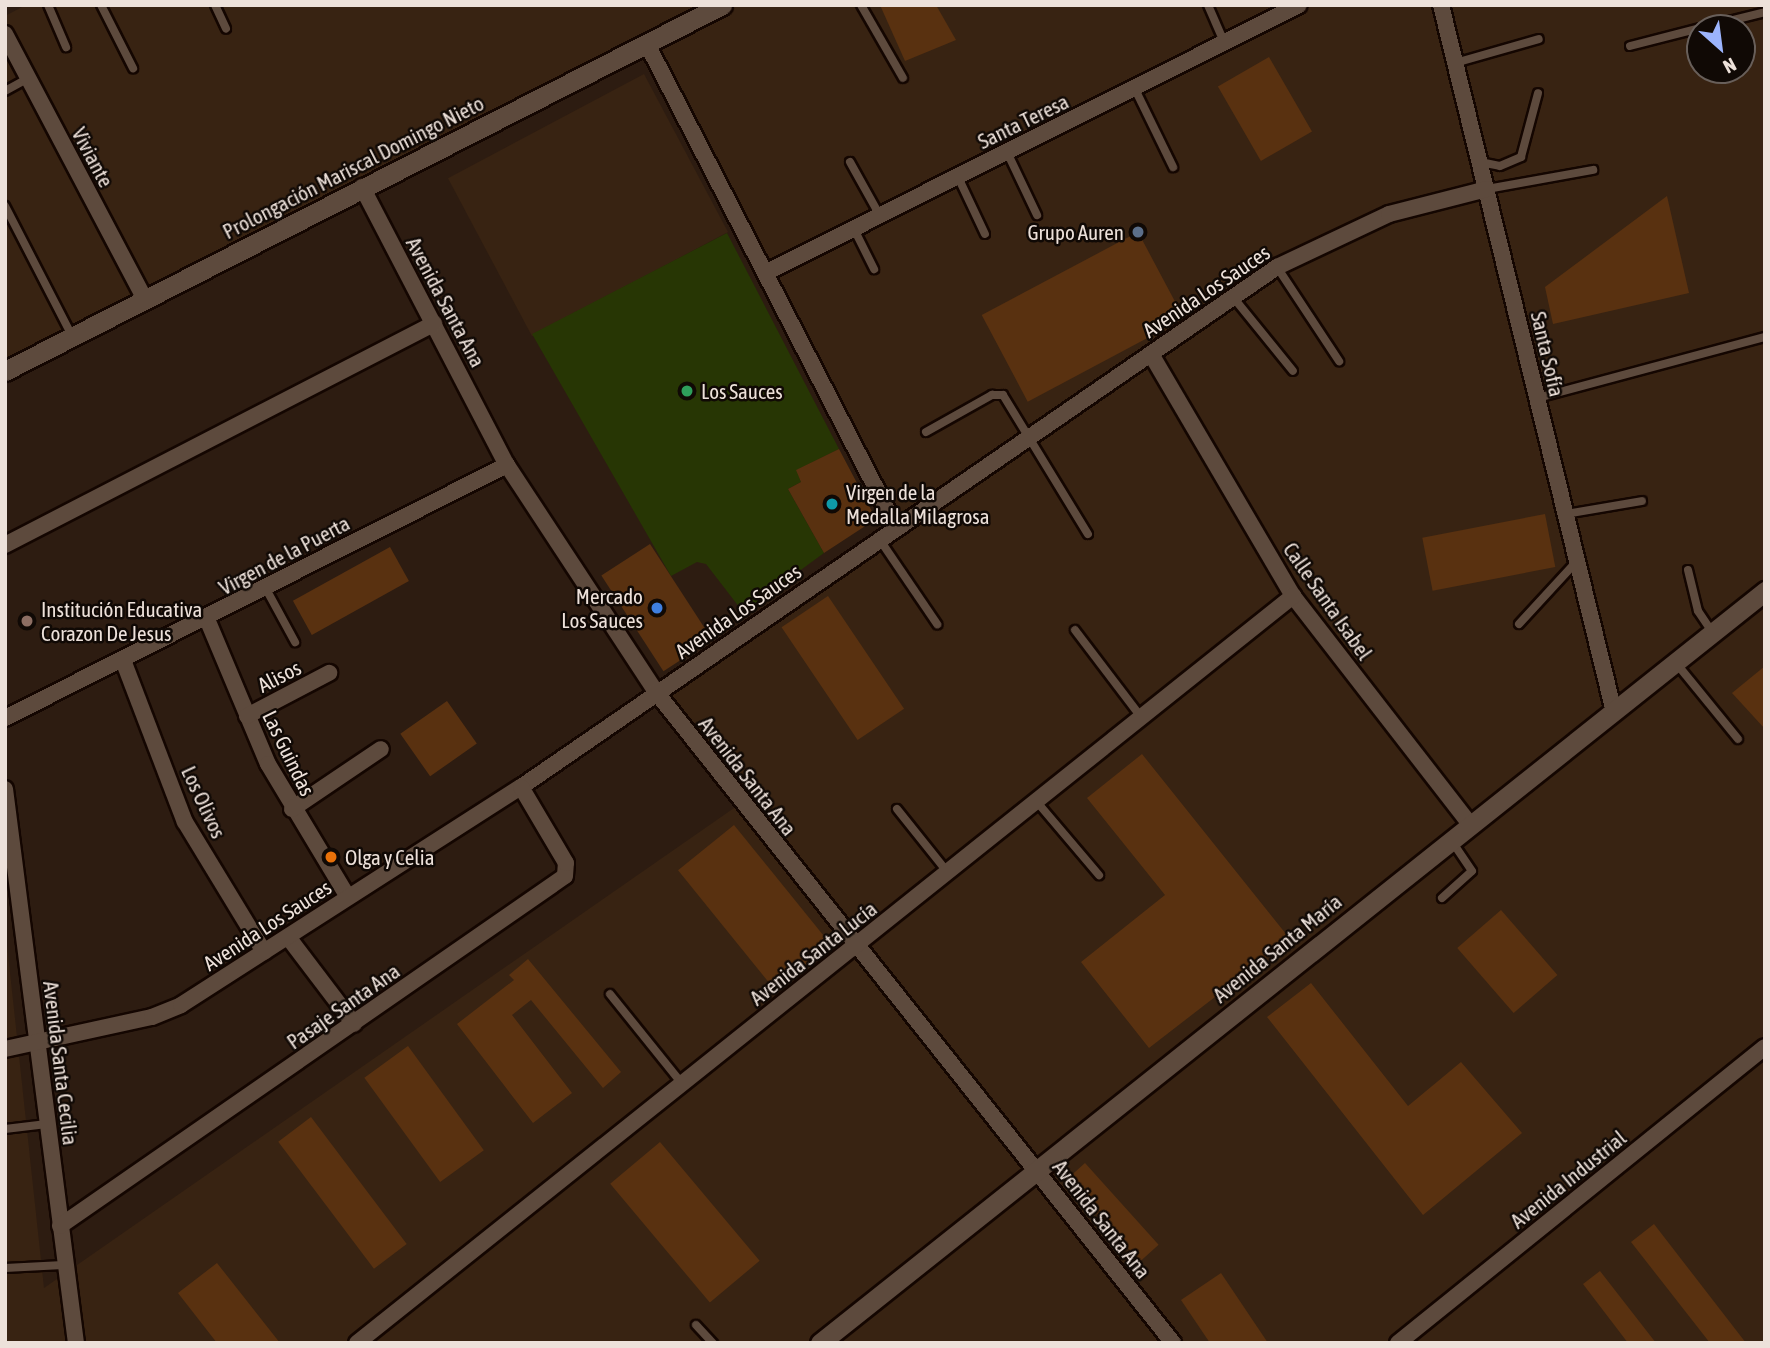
<!DOCTYPE html>
<html>
<head>
<meta charset="utf-8">
<style>
	body { margin:0 }
	#map { position:relative; width:1770px; height:1348px; overflow:hidden; background:#2d1c11; font-family:"Asap Condensed",sans-serif }
	div>[style] { position:absolute }
	.built>* { inset:0; background:#382312; transform-origin:0 0 }
	.green>* { inset:0; background:#273604 }
	.building>* { inset:0; background:#593110; transform-origin:0 0 }
	.roads { filter:drop-shadow(2px 0 #140601) drop-shadow(-2px 0 #140601) drop-shadow(0 2px #140601) drop-shadow(0 -2px #140601) }
	.service>* { height:8px; margin:-4px; padding:0 4px; transform-origin:4px; border-radius:4px; background:#5d4a3d }
	.minor>* { height:16px; margin:-8px; padding:0 8px; transform-origin:8px; border-radius:8px; background:#5d4a3d }
	.tertiary>* { height:19px; margin:-9.5px; padding:0 9.5px; transform-origin:9.5px; border-radius:9.5px; background:#5d4a3d }
	.dots>* { width:19px; height:19px; translate:-50% -50%; box-sizing:border-box; border:4px solid #100905; border-radius:50% }
	span { translate:-50% -50%; white-space:nowrap; text-align:center; line-height:1.15; -webkit-text-stroke:5px #100905; paint-order:stroke }
	.street-label { font-size:21px; color:#ede1da }
	.poi-label { font-size:21px; color:#ede1da }
	.right { translate:-100% -50%; text-align:right }
	.left { translate:0 -50%; text-align:left }
	.frame { position:absolute; inset:0; border:7px solid #ede1da; pointer-events:none }
	.north { position:absolute; left:1686px; top:14px; width:70px; height:70px; box-sizing:border-box; background:#100905; border:2px solid #685f5a; border-radius:50%; rotate:152deg; font-size:19px; font-weight:700; line-height:28px; text-align:center; color:#ede1da }
	.north::after { content:''; display:block; margin:auto; width:24px; height:32px; background:#9cb4fd; clip-path:polygon(50% 0,100% 100%,50% 72%,0 100%) }
</style>
</head>
<body>
<div id="map">
	<div class="built">
		<i style="clip-path:polygon(evenodd,26px 5px,1765px 5px,1765px 1343px,5px 1343px,5px 926px,44px 1288px,734px 808px,669px 696px,892px 540px,893px 505px,661px 57px,637px 48px,5px 364px,5px 16px,26px 5px,1700px 28px,1742px 28px,1742px 70px,1700px 70px,1700px 28px)"></i>
		<i style="left:644px;top:74px;width:179px;height:222px;rotate:62deg"></i>
	</div>
	<div class="green">
		<i style="clip-path:polygon(727px 233px,839px 449px,797px 470px,801px 482px,788px 489px,824px 553px,743px 612px,706px 564px,697px 562px,671px 576px,532px 334px)"></i>
	</div>
	<div class="building">
		<i style="clip-path:polygon(880px 5px,936px 5px,956px 40px,905px 61px)"></i>
		<i style="left:1269px;top:57px;width:86px;height:59px;rotate:60deg"></i>
		<i style="clip-path:polygon(1667px 196px,1689px 293px,1553px 324px,1545px 287px)"></i>
		<i style="left:1138px;top:232px;width:98px;height:177px;rotate:62deg"></i>
		<i style="clip-path:polygon(839px 449px,876px 519px,824px 553px,788px 489px,801px 482px,796px 470px)"></i>
		<i style="left:1545px;top:514px;width:54px;height:125px;rotate:79deg"></i>
		<i style="left:650px;top:544px;width:114px;height:58px;rotate:57deg"></i>
		<i style="left:390px;top:547px;width:39px;height:111px;rotate:61deg"></i>
		<i style="left:828px;top:596px;width:136px;height:56px;rotate:56deg"></i>
		<i style="clip-path:polygon(1765px 666px,1765px 729px,1732px 693px)"></i>
		<i style="left:447px;top:701px;width:52px;height:57px;rotate:55deg"></i>
		<i style="clip-path:polygon(1142px 754px,1290px 939px,1149px 1048px,1081px 962px,1165px 895px,1087px 798px)"></i>
		<i style="left:734px;top:825px;width:156px;height:72px;rotate:51deg"></i>
		<i style="left:1501px;top:910px;width:86px;height:58px;rotate:49deg"></i>
		<i style="clip-path:polygon(528px 959px,621px 1072px,603px 1088px,531px 1000px,512px 1015px,572px 1093px,533px 1123px,457px 1024px,514px 980px,509px 975px)"></i>
		<i style="clip-path:polygon(1311px 983px,1408px 1106px,1461px 1062px,1522px 1133px,1423px 1215px,1267px 1017px)"></i>
		<i style="left:408px;top:1046px;width:129px;height:54px;rotate:54deg"></i>
		<i style="left:311px;top:1117px;width:159px;height:41px;rotate:53deg"></i>
		<i style="left:660px;top:1142px;width:155px;height:65px;rotate:50deg"></i>
		<i style="left:1085px;top:1163px;width:110px;height:25px;rotate:48deg"></i>
		<i style="clip-path:polygon(1654px 1224px,1746px 1343px,1710px 1343px,1631px 1242px)"></i>
		<i style="clip-path:polygon(217px 1263px,280px 1343px,217px 1343px,178px 1293px)"></i>
		<i style="clip-path:polygon(1600px 1271px,1656px 1343px,1628px 1343px,1583px 1284px)"></i>
		<i style="clip-path:polygon(1221px 1273px,1268px 1343px,1210px 1343px,1181px 1300px)"></i>
	</div>
	<div class="roads">
		<div class="service">
			<i style="left:48px;top:5px;width:46px;rotate:66.8deg"></i>
			<i style="left:101px;top:5px;width:71px;rotate:63.1deg"></i>
			<i style="left:215px;top:5px;width:26px;rotate:65deg"></i>
			<i style="left:861px;top:5px;width:84px;rotate:60.1deg"></i>
			<i style="left:1208px;top:5px;width:40px;rotate:66.6deg"></i>
			<i style="left:1701px;top:28px;width:66px;rotate:-14deg"></i>
			<i style="left:1630px;top:46px;width:72px;rotate:-14.4deg"></i>
			<i style="left:1455px;top:63px;width:87px;rotate:-15.9deg"></i>
			<i style="left:1135px;top:89px;width:87px;rotate:64deg"></i>
			<i style="left:5px;top:91px;width:26px;rotate:-29deg"></i>
			<i style="left:1007px;top:152px;width:70px;rotate:64.5deg"></i>
			<i style="left:850px;top:162px;width:62px;rotate:60.9deg"></i>
			<i style="left:1480px;top:162px;width:20px;rotate:11deg"></i>
			<i style="left:1500px;top:166px;width:23px;rotate:-23deg"></i>
			<i style="left:1521px;top:157px;width:66px;rotate:-75.1deg"></i>
			<i style="left:958px;top:177px;width:63px;rotate:64.7deg"></i>
			<i style="left:1487px;top:189px;width:108px;rotate:-10.2deg"></i>
			<i style="left:5px;top:206px;width:146px;rotate:62.7deg"></i>
			<i style="left:854px;top:229px;width:45px;rotate:63.4deg"></i>
			<i style="left:1277px;top:267px;width:113px;rotate:56.6deg"></i>
			<i style="left:1233px;top:297px;width:95px;rotate:51deg"></i>
			<i style="left:1537px;top:398px;width:236px;rotate:-15deg"></i>
			<i style="left:926px;top:432px;width:76px;rotate:-29.3deg"></i>
			<i style="left:992px;top:395px;width:11px"></i>
			<i style="left:1003px;top:395px;width:163px;rotate:58.6deg"></i>
			<i style="left:1566px;top:514px;width:77px;rotate:-9.7deg"></i>
			<i style="left:880px;top:540px;width:102px;rotate:55.8deg"></i>
			<i style="left:1688px;top:570px;width:42px;rotate:76.3deg"></i>
			<i style="left:1698px;top:611px;width:27px;rotate:56deg"></i>
			<i style="left:265px;top:587px;width:63px;rotate:61.4deg"></i>
			<i style="left:1519px;top:624px;width:84px;rotate:-47.4deg"></i>
			<i style="left:1075px;top:630px;width:109px;rotate:52.8deg"></i>
			<i style="left:1676px;top:663px;width:98px;rotate:50.8deg"></i>
			<i style="left:1037px;top:802px;width:96px;rotate:49.7deg"></i>
			<i style="left:897px;top:809px;width:82px;rotate:51.4deg"></i>
			<i style="left:1442px;top:898px;width:40px;rotate:-42deg"></i>
			<i style="left:1472px;top:871px;width:36px;rotate:-124deg"></i>
			<i style="left:610px;top:994px;width:112px;rotate:51.2deg"></i>
			<i style="left:5px;top:1129px;width:42px;rotate:-6.8deg"></i>
			<i style="left:5px;top:1268px;width:58px;rotate:-3deg"></i>
			<i style="left:696px;top:1325px;width:25px;rotate:47deg"></i>
		</div>
		<div class="minor">
			<i style="left:1441px;top:5px;width:728px;rotate:76.25deg"></i>
			<i style="left:5px;top:34px;width:298px;rotate:62.2deg"></i>
			<i style="left:647px;top:44px;width:543px;rotate:62.73deg"></i>
			<i style="left:362px;top:187px;width:314px;rotate:62.5deg"></i>
			<i style="left:507px;top:465px;width:272px;rotate:56.7deg"></i>
			<i style="left:656px;top:692px;width:831px;rotate:51.54deg"></i>
			<i style="left:765px;top:273px;width:597px;rotate:-26.65deg"></i>
			<i style="left:1151px;top:354px;width:281px;rotate:59.6deg"></i>
			<i style="left:1293px;top:596px;width:287px;rotate:52.2deg"></i>
			<i style="left:5px;top:545px;width:483px;rotate:-27.3deg"></i>
			<i style="left:207px;top:619px;width:157px;rotate:67.2deg"></i>
			<i style="left:268px;top:764px;width:155px;rotate:59deg"></i>
			<i style="left:123px;top:660px;width:173px;rotate:69.1deg"></i>
			<i style="left:185px;top:822px;width:152px;rotate:58.7deg"></i>
			<i style="left:247px;top:716px;width:93px;rotate:-27.7deg"></i>
			<i style="left:5px;top:718px;width:562px;rotate:-26.75deg"></i>
			<i style="left:5px;top:789px;width:559px;rotate:82.7deg"></i>
			<i style="left:292px;top:809px;width:107px;rotate:-34deg"></i>
			<i style="left:288px;top:937px;width:109px;rotate:52.8deg"></i>
			<i style="left:5px;top:1049px;width:150px;rotate:-12.3deg"></i>
			<i style="left:152px;top:1017px;width:31px;rotate:-22deg"></i>
			<i style="left:181px;top:1005px;width:404px;rotate:-32.7deg"></i>
			<i style="left:521px;top:787px;width:918px;rotate:-34.52deg"></i>
			<i style="left:1277px;top:267px;width:124px;rotate:-25.3deg"></i>
			<i style="left:1389px;top:214px;width:101px;rotate:-14.3deg"></i>
			<i style="left:60px;top:1226px;width:614px;rotate:-34.72deg"></i>
			<i style="left:565px;top:876px;width:13px;rotate:-86deg"></i>
			<i style="left:566px;top:863px;width:88px;rotate:-120.6deg"></i>
			<i style="left:357px;top:1343px;width:1198px;rotate:-38.59deg"></i>
			<i style="left:1398px;top:1343px;width:471px;rotate:-38.9deg"></i>
		</div>
		<div class="tertiary">
			<i style="left:5px;top:371px;width:805px;rotate:-27.04deg"></i>
			<i style="left:820px;top:1343px;width:1208px;rotate:-38.51deg"></i>
		</div>
	</div>
	<div class="dots">
		<i style="left:1138px;top:232px;background:#5c6f8a"></i>
		<i style="left:687px;top:391px;background:#2e9e5b"></i>
		<i style="left:832px;top:504px;background:#0f9aa8"></i>
		<i style="left:657px;top:608px;background:#3f7fe0"></i>
		<i style="left:27px;top:621px;background:#8d6e63"></i>
		<i style="left:331px;top:857px;background:#e8710a"></i>
	</div>
	<div class="street-label">
		<span style="left:1023px;top:121px;rotate:-26deg">Santa Teresa</span>
		<span style="left:93px;top:157px;rotate:62deg">Viviante</span>
		<span style="left:353px;top:167px;rotate:-27deg">Prolongación Mariscal Domingo Nieto</span>
		<span style="left:1206px;top:291px;rotate:-34deg">Avenida Los Sauces</span>
		<span style="left:446px;top:302px;rotate:62deg">Avenida Santa Ana</span>
		<span style="left:1548px;top:354px;rotate:77deg">Santa Sofía</span>
		<span style="left:284px;top:555px;rotate:-28deg">Virgen de la Puerta</span>
		<span style="left:1328px;top:601px;rotate:55deg">Calle Santa Isabel</span>
		<span style="left:738px;top:611px;rotate:-35deg">Avenida Los Sauces</span>
		<span style="left:279px;top:676px;rotate:-27deg">Alisos</span>
		<span style="left:289px;top:753px;rotate:64deg">Las Guindas</span>
		<span style="left:748px;top:776px;rotate:52deg">Avenida Santa Ana</span>
		<span style="left:204px;top:802px;rotate:65deg">Los Olivos</span>
		<span style="left:267px;top:925px;rotate:-33deg">Avenida Los Sauces</span>
		<span style="left:1277px;top:948px;rotate:-39deg">Avenida Santa María</span>
		<span style="left:813px;top:953px;rotate:-38deg">Avenida Santa Lucía</span>
		<span style="left:343px;top:1006px;rotate:-35deg">Pasaje Santa Ana</span>
		<span style="left:61px;top:1063px;rotate:83deg">Avenida Santa Cecilia</span>
		<span style="left:1568px;top:1179px;rotate:-39deg">Avenida Industrial</span>
		<span style="left:1102px;top:1219px;rotate:52deg">Avenida Santa Ana</span>
	</div>
	<div class="poi-label">
		<span class="right" style="left:1124px;top:232px">Grupo Auren</span>
		<span class="left" style="left:701px;top:391px">Los Sauces</span>
		<span class="left" style="left:846px;top:504px">Virgen de la<br>Medalla Milagrosa</span>
		<span class="right" style="left:643px;top:608px">Mercado<br>Los Sauces</span>
		<span class="left" style="left:41px;top:621px">Institución Educativa<br>Corazon De Jesus</span>
		<span class="left" style="left:345px;top:857px">Olga y Celia</span>
	</div>
	<div class="frame"></div>
	<div class="north">N</div>
</div>
</body>
</html>
